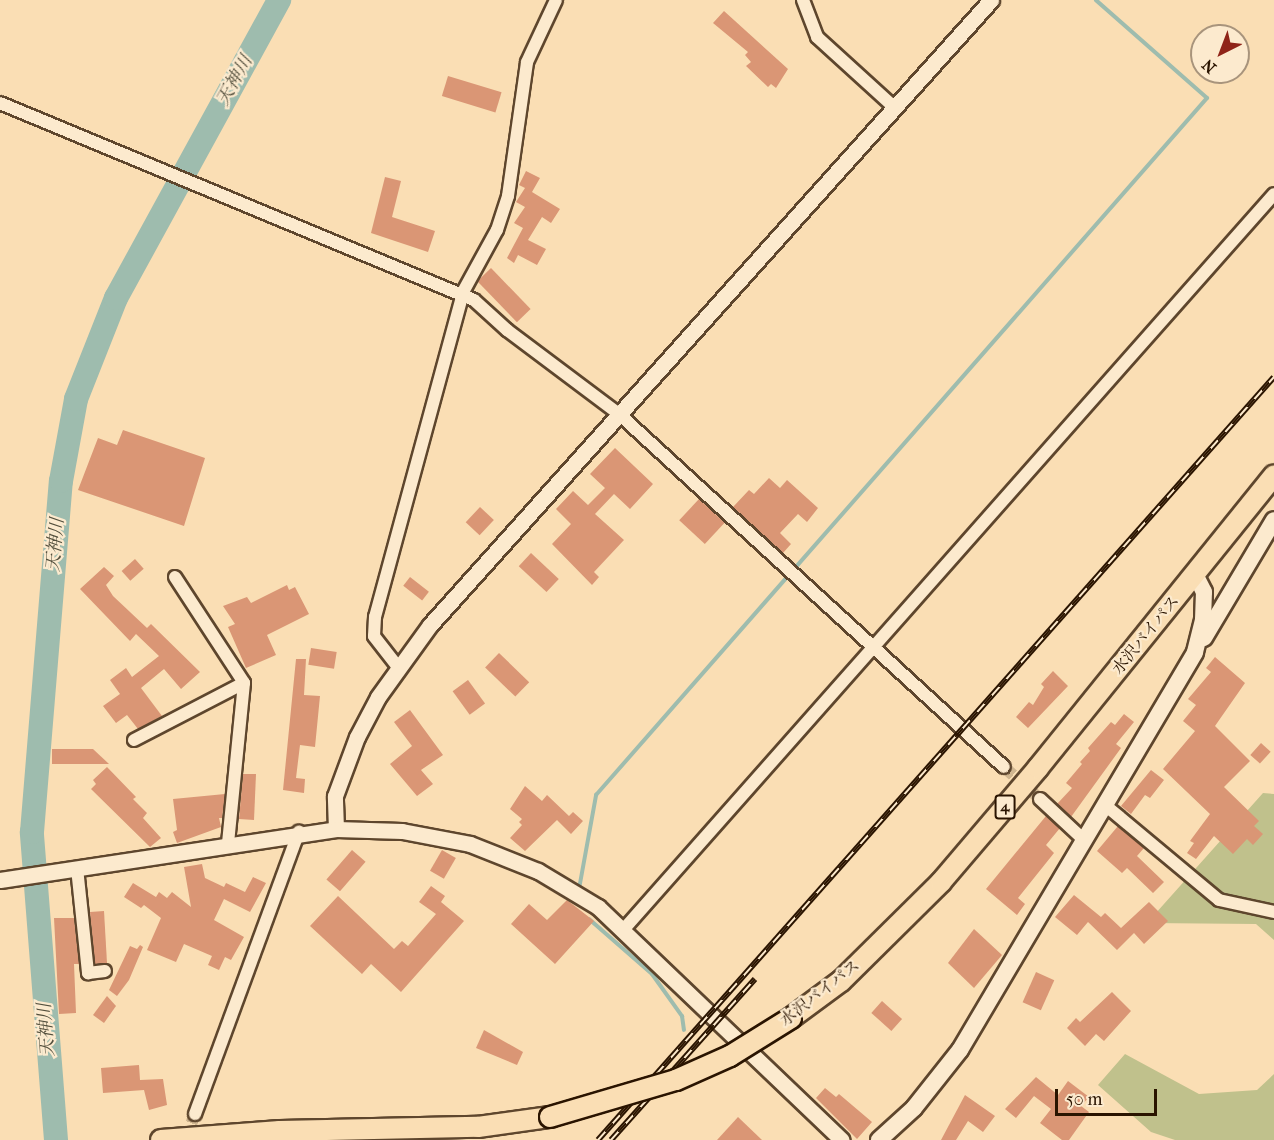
<!DOCTYPE html>
<html>
<head>
<meta charset="utf-8">
<style>
	body { margin:0 }
	#map { position:relative; width:1274px; height:1140px; overflow:hidden; background:#fadeb4; font-family:"IM FELL French Canon","Noto Serif JP",serif }
	div>[style] { position:absolute }
	.green>* { inset:0; background:#c0c18c }
	.stream>* { height:4px; margin:-2px; padding:0 2px; transform-origin:2px; border-radius:2px; background:#9ebcae }
	.river>* { height:24px; margin:-12px; padding:0 12px; transform-origin:12px; border-radius:12px; background:#9ebcae }
	.building>* { inset:0; background:#da9675; transform-origin:0 0 }
	.minor-tunnel>* { height:12px; margin-top:-6px; transform-origin:0; background:repeating-linear-gradient(90deg,#d0b690 0 12px,transparent 0 18px) }
	.roads { filter:drop-shadow(2px 0 #5e462d) drop-shadow(-2px 0 #5e462d) drop-shadow(0 2px #5e462d) drop-shadow(0 -2px #5e462d) }
	.minor>* { height:12px; margin:-6px; padding:0 6px; transform-origin:6px; border-radius:6px; background:#fceace }
	.tertiary>* { height:15px; margin:-7.5px; padding:0 7.5px; transform-origin:7.5px; border-radius:7.5px; background:#fceace }
	.secondary>* { height:16px; margin:-8px; padding:0 8px; transform-origin:8px; border-radius:8px; background:#fceace }
	.trunk>* { height:20px; margin:-10px; padding:0 10px; transform-origin:10px; border-radius:10px; background:#fadeb4 }
	.rail>* { height:6px; margin-top:-3px; transform-origin:0; background:repeating-linear-gradient(90deg,#fceace 0 11px,#2a1400 0 22px); box-sizing:border-box; border-block:2px solid #2a1400 }
	.bridges { filter:drop-shadow(2px 0 #2a1400) drop-shadow(-2px 0 #2a1400) drop-shadow(0 2px #2a1400) drop-shadow(0 -2px #2a1400) }
	.trunk-bridge>* { height:20px; margin:-10px; padding:0 10px; transform-origin:10px; border-radius:10px; background:#fadeb4 }
	span { translate:-50% -50%; white-space:nowrap; text-align:center; line-height:1.15; -webkit-text-stroke:4.5px #fceace; paint-order:stroke }
	.shield-label span { padding:2px 4px; background:#fceace; border:2px solid; border-radius:4px; -webkit-text-stroke-width:0 }
	.shield-label { font-size:15px; color:#2a1400; font-weight:700 }
	.street-label { font-size:16px; color:#2a1400 }
	.water-label { font-size:18px; color:#534f3d; font-style:italic }
	.north { position:absolute; left:1190px; top:24px; width:60px; height:60px; box-sizing:border-box; background:#fceace; border:2px solid #a8947c; border-radius:50%; rotate:222deg; font-size:16px; font-weight:700; line-height:24px; text-align:center; color:#2a1400 }
	.north::after { content:''; display:block; margin:auto; width:21px; height:27px; background:#8f2418; clip-path:polygon(50% 0,100% 100%,50% 72%,0 100%) }
	.scale { position:absolute; left:1055px; top:1089px; width:102px; height:27px; box-sizing:border-box; border:3px solid #2a1400; border-top:0; padding-left:8px; font-size:18px; line-height:21px; white-space:nowrap; color:#2a1400; -webkit-text-stroke:4px #fceace; paint-order:stroke }
</style>
</head>
<body>
<div id="map">
	<div class="green">
		<i style="clip-path:polygon(1263px 793px,1274px 794px,1274px 940px,1256px 924px,1147px 923px)"></i>
		<i style="clip-path:polygon(1125px 1054px,1199px 1094px,1257px 1090px,1274px 1074px,1274px 1140px,1175px 1140px,1151px 1132px,1098px 1085px)"></i>
	</div>
	<div class="stream">
		<i style="left:579px;top:889px;width:96px;rotate:-79.7deg"></i>
		<i style="left:596px;top:795px;width:927px;rotate:-48.76deg"></i>
		<i style="left:1207px;top:98px;width:148px;rotate:-138.6deg"></i>
		<i style="left:589px;top:919px;width:84px;rotate:41.1deg"></i>
		<i style="left:652px;top:974px;width:52px;rotate:54.5deg"></i>
		<i style="left:682px;top:1016px;width:14px;rotate:82deg"></i>
	</div>
	<div class="river">
		<i style="left:56px;top:1140px;width:309px;rotate:-94.5deg"></i>
		<i style="left:32px;top:832px;width:352px;rotate:-85.3deg"></i>
		<i style="left:61px;top:481px;width:83px;rotate:-79.6deg"></i>
		<i style="left:76px;top:399px;width:109px;rotate:-68.4deg"></i>
		<i style="left:116px;top:298px;width:340px;rotate:-61.3deg"></i>
	</div>
	<div class="building">
		<i style="clip-path:polygon(724px 11px,788px 69px,776px 88px,771px 84px,768px 87px,746px 66px,751px 62px,745px 55px,748px 52px,713px 23px)"></i>
		<i style="left:448px;top:76px;width:56px;height:21px;rotate:17deg"></i>
		<i style="clip-path:polygon(526px 171px,540px 178px,532px 192px,560px 209px,551px 223px,542px 217px,528px 240px,546px 249px,537px 265px,518px 255px,514px 263px,507px 258px,523px 228px,514px 223px,525px 207px,516px 202px,525px 188px,519px 185px)"></i>
		<i style="clip-path:polygon(385px 177px,401px 181px,392px 217px,435px 231px,428px 252px,371px 233px)"></i>
		<i style="left:491px;top:268px;width:57px;height:19px;rotate:46deg"></i>
		<i style="clip-path:polygon(123px 430px,205px 458px,184px 526px,78px 490px,98px 438px,117px 445px)"></i>
		<i style="clip-path:polygon(615px 448px,653px 484px,630px 509px,614px 494px,595px 514px,624px 540px,594px 572px,599px 577px,592px 585px,552px 544px,571px 524px,556px 509px,573px 491px,588px 505px,605px 488px,590px 474px)"></i>
		<i style="clip-path:polygon(769px 478px,780px 488px,787px 480px,818px 508px,807px 522px,798px 514px,780px 533px,791px 544px,783px 553px,733px 507px,749px 490px,754px 494px)"></i>
		<i style="left:699px;top:499px;width:35px;height:29px;rotate:43deg"></i>
		<i style="left:480px;top:507px;width:19px;height:21px;rotate:43deg"></i>
		<i style="left:531px;top:553px;width:38px;height:18px;rotate:43deg"></i>
		<i style="left:135px;top:559px;width:13px;height:18px;rotate:48deg"></i>
		<i style="clip-path:polygon(104px 567px,114px 576px,106px 585px,113px 596px,147px 628px,151px 624px,200px 672px,181px 689px,164px 669px,141px 688px,162px 716px,138px 729px,127px 715px,116px 723px,103px 706px,120px 694px,110px 680px,126px 668px,132px 677px,159px 656px,136px 634px,130px 641px,80px 589px)"></i>
		<i style="left:410px;top:577px;width:24px;height:11px;rotate:38deg"></i>
		<i style="clip-path:polygon(287px 585px,289px 590px,295px 587px,309px 614px,267px 635px,276px 655px,246px 668px,228px 627px,235px 624px,223px 606px,247px 597px,251px 603px)"></i>
		<i style="left:311px;top:648px;width:26px;height:17px;rotate:9deg"></i>
		<i style="left:499px;top:653px;width:42px;height:20px;rotate:44deg"></i>
		<i style="clip-path:polygon(1215px 657px,1245px 683px,1215px 726px,1250px 761px,1224px 787px,1259px 821px,1254px 826px,1263px 834px,1253px 845px,1247px 839px,1233px 854px,1214px 836px,1196px 859px,1187px 853px,1194px 843px,1190px 841px,1210px 814px,1163px 769px,1195px 731px,1183px 721px,1196px 705px,1188px 699px,1211px 672px,1206px 668px)"></i>
		<i style="clip-path:polygon(296px 659px,306px 659px,304px 695px,320px 696px,315px 747px,300px 745px,296px 778px,305px 779px,304px 793px,283px 790px)"></i>
		<i style="clip-path:polygon(1053px 671px,1068px 686px,1028px 728px,1016px 717px,1029px 702px,1033px 705px,1044px 687px,1041px 684px)"></i>
		<i style="left:468px;top:680px;width:29px;height:19px;rotate:54deg"></i>
		<i style="clip-path:polygon(410px 710px,443px 755px,421px 770px,433px 784px,417px 796px,390px 764px,412px 746px,394px 722px)"></i>
		<i style="clip-path:polygon(1124px 714px,1134px 722px,1116px 744px,1121px 748px,1071px 817px,1057px 804px,1072px 788px,1066px 783px,1082px 764px,1080px 762px,1090px 751px,1088px 748px,1111px 722px,1115px 725px)"></i>
		<i style="left:1261px;top:743px;width:13px;height:16px;rotate:42deg"></i>
		<i style="clip-path:polygon(52px 749px,93px 749px,109px 764px,52px 764px)"></i>
		<i style="clip-path:polygon(107px 767px,136px 797px,133px 799px,147px 813px,143px 818px,161px 838px,150px 847px,91px 789px,96px 784px,93px 780px)"></i>
		<i style="clip-path:polygon(1151px 770px,1164px 780px,1150px 798px,1145px 795px,1131px 814px,1121px 806px)"></i>
		<i style="clip-path:polygon(243px 774px,256px 774px,254px 820px,239px 819px)"></i>
		<i style="clip-path:polygon(525px 786px,542px 801px,547px 795px,569px 816px,573px 812px,583px 821px,571px 834px,557px 820px,525px 851px,510px 838px,522px 825px,519px 822px,522px 819px,510px 809px)"></i>
		<i style="clip-path:polygon(225px 794px,222px 818px,219px 818px,221px 827px,177px 843px,173px 832px,177px 830px,173px 799px)"></i>
		<i style="clip-path:polygon(1046px 816px,1060px 828px,1046px 845px,1054px 853px,1018px 898px,1025px 904px,1017px 915px,986px 889px)"></i>
		<i style="clip-path:polygon(1118px 826px,1144px 848px,1137px 856px,1164px 882px,1153px 893px,1127px 868px,1122px 873px,1097px 851px)"></i>
		<i style="left:352px;top:850px;width:18px;height:39px;rotate:41deg"></i>
		<i style="left:442px;top:850px;width:16px;height:24px;rotate:30deg"></i>
		<i style="clip-path:polygon(202px 864px,205px 878px,224px 887px,226px 883px,245px 892px,253px 877px,266px 883px,250px 912px,224px 899px,214px 920px,244px 937px,231px 960px,225px 957px,219px 970px,208px 965px,212px 956px,184px 944px,176px 962px,147px 950px,161px 918px,144px 905px,141px 908px,124px 897px,133px 883px,156px 897px,159px 892px,167px 898px,172px 892px,191px 907px,184px 867px)"></i>
		<i style="clip-path:polygon(431px 886px,445px 896px,441px 902px,464px 921px,401px 992px,371px 964px,362px 974px,310px 926px,338px 896px,394px 949px,402px 941px,408px 946px,436px 914px,419px 902px)"></i>
		<i style="clip-path:polygon(1074px 895px,1101px 917px,1105px 913px,1121px 928px,1149px 902px,1168px 921px,1144px 944px,1134px 933px,1117px 950px,1088px 922px,1077px 935px,1055px 917px)"></i>
		<i style="clip-path:polygon(567px 900px,594px 921px,555px 964px,511px 924px,529px 904px,547px 920px)"></i>
		<i style="clip-path:polygon(104px 911px,107px 963px,95px 964px,90px 912px)"></i>
		<i style="clip-path:polygon(54px 918px,74px 918px,79px 964px,74px 964px,76px 1013px,59px 1014px)"></i>
		<i style="clip-path:polygon(974px 929px,1002px 955px,974px 988px,948px 963px)"></i>
		<i style="clip-path:polygon(140px 945px,143px 947px,129px 980px,117px 996px,109px 990px,130px 946px,137px 949px)"></i>
		<i style="left:1036px;top:972px;width:20px;height:33px;rotate:24deg"></i>
		<i style="clip-path:polygon(1112px 992px,1131px 1011px,1104px 1041px,1096px 1034px,1085px 1046px,1067px 1028px,1076px 1018px,1080px 1022px)"></i>
		<i style="clip-path:polygon(107px 996px,116px 1006px,104px 1023px,93px 1015px)"></i>
		<i style="left:882px;top:1001px;width:27px;height:16px;rotate:42deg"></i>
		<i style="clip-path:polygon(484px 1030px,523px 1052px,517px 1065px,476px 1048px)"></i>
		<i style="clip-path:polygon(139px 1065px,140px 1080px,163px 1079px,167px 1105px,149px 1110px,144px 1090px,103px 1093px,101px 1068px)"></i>
		<i style="clip-path:polygon(1036px 1077px,1058px 1095px,1068px 1081px,1089px 1097px,1081px 1106px,1089px 1112px,1069px 1140px,1062px 1140px,1040px 1123px,1051px 1109px,1034px 1096px,1016px 1118px,1005px 1109px)"></i>
		<i style="clip-path:polygon(825px 1088px,836px 1097px,839px 1094px,872px 1122px,857px 1139px,816px 1098px)"></i>
		<i style="clip-path:polygon(965px 1095px,995px 1116px,983px 1132px,968px 1121px,956px 1140px,941px 1140px)"></i>
		<i style="clip-path:polygon(738px 1117px,762px 1140px,717px 1140px)"></i>
	</div>
	<div class="minor-tunnel">
		<i style="left:1004px;top:767px;width:48px;rotate:41.6deg"></i>
		<i style="left:185px;top:1140px;width:28px;rotate:-69deg"></i>
	</div>
	<div class="roads">
		<div class="minor">
			<i style="left:803px;top:0;width:40px;rotate:69deg"></i>
			<i style="left:817px;top:37px;width:104px;rotate:42.3deg"></i>
			<i style="left:0;top:103px;width:513px;rotate:22.57deg"></i>
			<i style="left:474px;top:300px;width:45px;rotate:42.3deg"></i>
			<i style="left:507px;top:330px;width:140px;rotate:36.9deg"></i>
			<i style="left:619px;top:414px;width:522px;rotate:42.52deg"></i>
			<i style="left:175px;top:577px;width:126px;rotate:56.9deg"></i>
			<i style="left:244px;top:683px;width:161px;rotate:95.7deg"></i>
			<i style="left:398px;top:667px;width:39px;rotate:-128deg"></i>
			<i style="left:374px;top:636px;width:19px;rotate:-87deg"></i>
			<i style="left:375px;top:617px;width:337px;rotate:-74.8deg"></i>
			<i style="left:463px;top:292px;width:71px;rotate:-61.3deg"></i>
			<i style="left:497px;top:230px;width:36px;rotate:-72deg"></i>
			<i style="left:508px;top:196px;width:135px;rotate:-81.9deg"></i>
			<i style="left:527px;top:62px;width:68px;rotate:-64.9deg"></i>
			<i style="left:134px;top:740px;width:124px;rotate:-27.4deg"></i>
			<i style="left:1040px;top:799px;width:60px;rotate:43deg"></i>
			<i style="left:1105px;top:805px;width:148px;rotate:39.8deg"></i>
			<i style="left:1219px;top:900px;width:56px;rotate:12.3deg"></i>
			<i style="left:77px;top:868px;width:106px;rotate:84deg"></i>
			<i style="left:88px;top:973px;width:17px;rotate:-7deg"></i>
			<i style="left:624px;top:929px;width:981px;rotate:-48.51deg"></i>
			<i style="left:195px;top:1114px;width:301px;rotate:-69.8deg"></i>
		</div>
		<div class="tertiary">
			<i style="left:336px;top:829px;width:33px;rotate:-92deg"></i>
			<i style="left:335px;top:796px;width:63px;rotate:-69.6deg"></i>
			<i style="left:357px;top:737px;width:45px;rotate:-62.3deg"></i>
			<i style="left:378px;top:697px;width:89px;rotate:-54.2deg"></i>
			<i style="left:430px;top:625px;width:840px;rotate:-48.09deg"></i>
			<i style="left:0;top:880px;width:340px;rotate:-8.6deg"></i>
			<i style="left:336px;top:829px;width:66px;rotate:1.7deg"></i>
			<i style="left:402px;top:831px;width:69px;rotate:10.8deg"></i>
			<i style="left:470px;top:844px;width:73px;rotate:21.7deg"></i>
			<i style="left:538px;top:871px;width:70px;rotate:31deg"></i>
			<i style="left:598px;top:907px;width:337px;rotate:43.7deg"></i>
		</div>
		<div class="secondary">
			<i style="left:1204px;top:638px;width:137px;rotate:-59.3deg"></i>
			<i style="left:879px;top:1140px;width:47px;rotate:-42.4deg"></i>
			<i style="left:914px;top:1108px;width:74px;rotate:-51.6deg"></i>
			<i style="left:960px;top:1050px;width:462px;rotate:-59.4deg"></i>
			<i style="left:1195px;top:652px;width:33px;rotate:-76deg"></i>
			<i style="left:1203px;top:620px;width:28px;rotate:-88deg"></i>
			<i style="left:1204px;top:592px;width:20px;rotate:-117deg"></i>
		</div>
		<div class="trunk">
			<i style="left:791px;top:1018px;width:62px;rotate:-36.5deg"></i>
			<i style="left:841px;top:981px;width:141px;rotate:-44.7deg"></i>
			<i style="left:941px;top:882px;width:150px;rotate:-49.6deg"></i>
			<i style="left:1038px;top:768px;width:376px;rotate:-51.1deg"></i>
			<i style="left:161px;top:1140px;width:119px;rotate:-4.3deg"></i>
			<i style="left:280px;top:1131px;width:198px;rotate:-1.2deg"></i>
			<i style="left:478px;top:1127px;width:73px;rotate:-7.9deg"></i>
		</div>
	</div>
	<div class="rail">
		<i style="left:598px;top:1140px;width:1019px;rotate:-48.46deg"></i>
		<i style="left:611px;top:1140px;width:216px;rotate:-48.2deg"></i>
	</div>
	<div class="bridges">
		<div class="trunk-bridge">
			<i style="left:550px;top:1117px;width:131px;rotate:-16.4deg"></i>
			<i style="left:676px;top:1080px;width:59px;rotate:-24deg"></i>
			<i style="left:730px;top:1056px;width:72px;rotate:-31.9deg"></i>
		</div>
	</div>
	<div class="shield-label">
		<span style="left:1005px;top:807px">4</span>
	</div>
	<div class="street-label">
		<span style="left:1146px;top:635px;rotate:-51deg">水沢バイパス</span>
		<span style="left:820px;top:993px;rotate:-38deg">水沢バイパス</span>
	</div>
	<div class="water-label">
		<span style="left:235px;top:81px;rotate:-61deg">天神川</span>
		<span style="left:56px;top:545px;rotate:-85deg">天神川</span>
		<span style="left:47px;top:1030px;rotate:-94deg">天神川</span>
	</div>
	<div class="north">N</div>
	<div class="scale">50 m</div>
</div>
</body>
</html>
